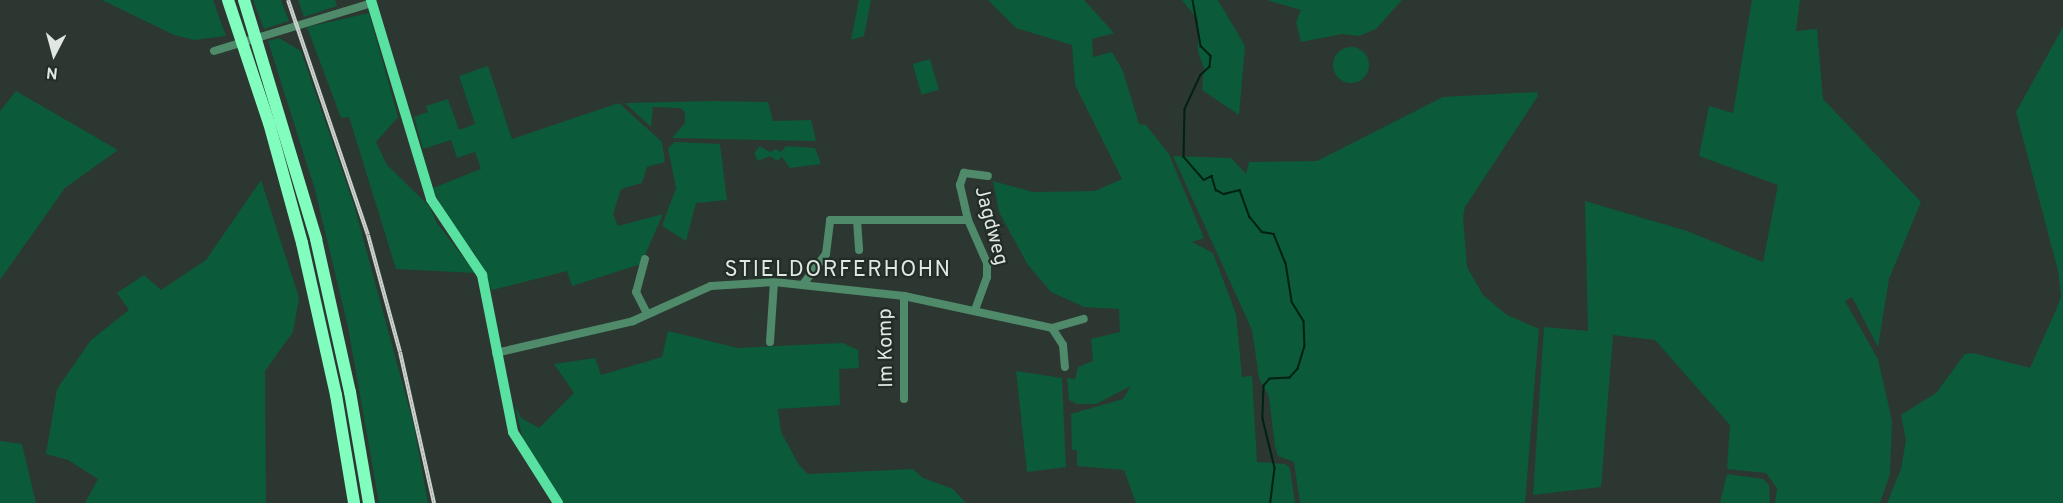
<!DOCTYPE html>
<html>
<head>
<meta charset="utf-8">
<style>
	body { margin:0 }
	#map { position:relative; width:2063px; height:503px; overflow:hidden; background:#2c3731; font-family:Overpass,sans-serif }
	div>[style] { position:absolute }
	.green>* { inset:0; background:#0b5a3a; transform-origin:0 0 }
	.round { border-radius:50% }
	.stream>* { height:1.5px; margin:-0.75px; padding:0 0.75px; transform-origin:0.75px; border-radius:0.75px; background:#012112 }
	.minor>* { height:8px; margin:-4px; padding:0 4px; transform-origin:4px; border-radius:4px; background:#4f8b6b }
	.major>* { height:10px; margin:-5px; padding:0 5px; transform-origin:5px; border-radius:5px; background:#58e1a0 }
	.highway>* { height:12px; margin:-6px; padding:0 6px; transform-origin:6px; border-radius:6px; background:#81fdbe }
	.rail>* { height:4px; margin-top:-2px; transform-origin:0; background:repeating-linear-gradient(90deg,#232d27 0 4.5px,#cbd1cd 0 9px); box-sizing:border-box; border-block:2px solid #cbd1cd }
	span { translate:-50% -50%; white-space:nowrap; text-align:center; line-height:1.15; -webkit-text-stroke:4.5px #232d27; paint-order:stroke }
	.street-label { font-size:20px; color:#e1e7e3 }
	.quarter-label { font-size:22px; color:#e1e7e3; letter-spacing:1.5px }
	.north { position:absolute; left:24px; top:24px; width:60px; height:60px; -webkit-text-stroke:4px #232d27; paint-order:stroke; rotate:186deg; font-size:16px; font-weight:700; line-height:24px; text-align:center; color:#e1e7e3 }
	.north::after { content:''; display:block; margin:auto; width:21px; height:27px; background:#e1e7e3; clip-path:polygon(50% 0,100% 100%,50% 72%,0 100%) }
</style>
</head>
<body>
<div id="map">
	<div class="green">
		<i style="clip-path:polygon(102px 0,213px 0,226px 36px,194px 40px,174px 35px)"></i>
		<i style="clip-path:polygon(253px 0,281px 0,289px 21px,264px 29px)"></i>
		<i style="clip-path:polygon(298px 0,335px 0,337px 6px,304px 17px)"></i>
		<i style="clip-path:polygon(859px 0,871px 0,864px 36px,851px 40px)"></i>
		<i style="clip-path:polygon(988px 0,1084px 0,1114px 33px,1092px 39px,1093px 57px,1112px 52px,1123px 71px,1139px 124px,1146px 125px,1169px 154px,1204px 238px,1192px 242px,1213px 253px,1236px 314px,1242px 377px,1252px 376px,1257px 462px,1285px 464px,1290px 468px,1295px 503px,1136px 503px,1124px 470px,1077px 466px,1077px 450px,1072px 450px,1071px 414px,1123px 399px,1131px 386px,1096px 404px,1077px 404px,1069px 400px,1067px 378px,1075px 379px,1078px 367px,1093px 361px,1091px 339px,1120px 332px,1119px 309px,1084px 307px,1051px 292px,1028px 265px,999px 212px,993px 181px,1033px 192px,1095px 191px,1122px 179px,1075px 85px,1072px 45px,1016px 28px)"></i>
		<i style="clip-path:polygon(1182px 0,1218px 0,1245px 46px,1239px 115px,1202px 90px,1204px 68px,1198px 52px,1198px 20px)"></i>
		<i style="clip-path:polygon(1267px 0,1402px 0,1376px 29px,1359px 36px,1342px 34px,1301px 42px,1296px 22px,1301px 10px)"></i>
		<i style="clip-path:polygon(1752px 0,1800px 0,1796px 31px,1817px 29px,1823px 99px,1921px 202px,1889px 279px,1878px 347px,1852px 297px,1845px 301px,1878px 359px,1892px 421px,1890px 474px,1880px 503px,1775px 503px,1777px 488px,1766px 473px,1727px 469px,1730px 425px,1655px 340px,1613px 335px,1601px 487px,1533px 495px,1544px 327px,1588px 331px,1585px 201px,1687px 231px,1763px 262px,1778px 185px,1699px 156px,1709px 106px,1733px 113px)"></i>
		<i style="clip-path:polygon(369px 13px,398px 117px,376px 142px,387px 165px,429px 206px,437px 223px,475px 273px,396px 269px,349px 117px,341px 118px,307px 27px)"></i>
		<i style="clip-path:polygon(2063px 27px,2063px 503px,1887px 503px,1901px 469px,1906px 440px,1901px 415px,1936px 393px,1965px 354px,1973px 353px,2030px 368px,2056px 310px,2061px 296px,2058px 271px,2016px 112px)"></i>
		<i style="clip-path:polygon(279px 38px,301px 51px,354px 205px,414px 426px,428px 503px,379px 503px,348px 327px,315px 190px,268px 41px)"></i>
		<i class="round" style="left:1333px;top:47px;width:36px;height:36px"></i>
		<i style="left:930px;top:59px;width:32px;height:18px;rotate:74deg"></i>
		<i style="clip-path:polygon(488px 66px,512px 139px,619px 103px,662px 142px,665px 162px,647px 167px,642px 183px,621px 189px,613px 214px,618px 226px,663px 214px,641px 264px,572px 286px,567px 271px,492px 290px,475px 254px,449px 222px,433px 188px,481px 169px,475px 152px,457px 158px,451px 140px,423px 149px,414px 117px,428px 112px,426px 106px,448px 99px,459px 130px,475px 124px,459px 76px)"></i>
		<i style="clip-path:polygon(16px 91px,118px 150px,65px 188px,0 280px,0 111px)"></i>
		<i style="clip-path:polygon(1537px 92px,1538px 96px,1465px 207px,1463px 217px,1467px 267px,1483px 295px,1507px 315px,1539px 329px,1525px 503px,1300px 503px,1294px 462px,1278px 456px,1275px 447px,1269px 397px,1259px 378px,1252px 330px,1173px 156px,1231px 158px,1246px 174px,1249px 162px,1317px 161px,1443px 97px)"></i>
		<i style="clip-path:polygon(715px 101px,768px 102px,773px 121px,811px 120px,816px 141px,672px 138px,685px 123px,685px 112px,680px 108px,653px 107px,651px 127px,625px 103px)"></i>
		<i style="clip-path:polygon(675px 142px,720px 144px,727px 200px,696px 203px,686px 241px,662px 226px,676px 188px,668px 148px)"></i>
		<i style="clip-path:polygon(760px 146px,770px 152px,776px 149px,781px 152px,786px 146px,815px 148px,821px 164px,790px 168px,782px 157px,777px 161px,770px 156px,758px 161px,754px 153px)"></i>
		<i style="clip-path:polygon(261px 180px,299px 298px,293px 332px,265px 371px,266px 503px,85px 503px,98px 479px,68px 460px,46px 454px,57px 389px,91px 340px,129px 310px,117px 293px,144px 275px,161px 290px,206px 260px)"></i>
		<i style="clip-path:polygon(668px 331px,738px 348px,843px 343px,858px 350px,859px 368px,839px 369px,840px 405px,778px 409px,781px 432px,799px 465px,808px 474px,913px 469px,923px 478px,953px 489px,966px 503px,561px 503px,525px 448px,515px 406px,521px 418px,539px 428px,574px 393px,554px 364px,595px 358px,601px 375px,662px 357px)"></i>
		<i style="clip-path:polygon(1016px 371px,1062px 378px,1066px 467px,1027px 472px)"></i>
		<i style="clip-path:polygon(0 441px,22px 444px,36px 503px,0 503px)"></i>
		<i style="clip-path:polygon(1727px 474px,1763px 479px,1769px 485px,1770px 503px,1720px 503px)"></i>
	</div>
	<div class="stream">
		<i style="left:1193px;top:0;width:47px;rotate:80.1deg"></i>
		<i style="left:1201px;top:46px;width:14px;rotate:45deg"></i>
		<i style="left:1211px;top:56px;width:11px;rotate:95deg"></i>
		<i style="left:1210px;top:67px;width:12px;rotate:138deg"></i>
		<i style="left:1201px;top:75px;width:38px;rotate:115deg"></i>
		<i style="left:1185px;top:110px;width:47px;rotate:91.2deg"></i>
		<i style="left:1184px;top:157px;width:30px;rotate:49deg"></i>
		<i style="left:1204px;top:180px;width:9px;rotate:-27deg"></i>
		<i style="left:1212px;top:176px;width:15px;rotate:74deg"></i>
		<i style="left:1216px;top:190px;width:9px;rotate:27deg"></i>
		<i style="left:1224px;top:194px;width:16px;rotate:-14deg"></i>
		<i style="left:1240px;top:190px;width:29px;rotate:70deg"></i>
		<i style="left:1250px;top:217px;width:19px;rotate:51deg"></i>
		<i style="left:1262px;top:232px;width:12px;rotate:9deg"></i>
		<i style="left:1274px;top:234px;width:31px;rotate:68deg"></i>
		<i style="left:1286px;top:263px;width:39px;rotate:81deg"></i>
		<i style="left:1292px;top:302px;width:22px;rotate:58deg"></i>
		<i style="left:1304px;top:321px;width:25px;rotate:88deg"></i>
		<i style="left:1305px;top:346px;width:24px;rotate:107deg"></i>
		<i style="left:1298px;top:369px;width:12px;rotate:132deg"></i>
		<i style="left:1290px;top:378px;width:20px;rotate:177deg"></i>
		<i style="left:1270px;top:379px;width:9px;rotate:131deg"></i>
		<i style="left:1264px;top:386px;width:33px;rotate:92deg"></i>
		<i style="left:1263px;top:419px;width:50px;rotate:76.2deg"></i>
		<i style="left:1275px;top:468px;width:35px;rotate:97deg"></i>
	</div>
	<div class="minor">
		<i style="left:214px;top:51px;width:165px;rotate:-16.9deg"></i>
		<i style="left:857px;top:220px;width:30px;rotate:86deg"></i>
		<i style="left:645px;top:259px;width:34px;rotate:105deg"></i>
		<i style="left:636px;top:292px;width:25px;rotate:63deg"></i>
		<i style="left:804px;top:283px;width:36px;rotate:-53deg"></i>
		<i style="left:826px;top:254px;width:34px;rotate:-83deg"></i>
		<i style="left:830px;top:220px;width:138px"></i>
		<i style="left:904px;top:296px;width:103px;rotate:90deg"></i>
		<i style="left:975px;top:310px;width:35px;rotate:-70deg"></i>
		<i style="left:987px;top:277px;width:14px;rotate:-90deg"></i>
		<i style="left:987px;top:263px;width:47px;rotate:-113.8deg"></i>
		<i style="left:968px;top:220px;width:36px;rotate:-103deg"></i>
		<i style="left:960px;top:185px;width:13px;rotate:-72deg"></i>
		<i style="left:964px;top:173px;width:24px;rotate:7deg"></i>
		<i style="left:1052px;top:328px;width:33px;rotate:-16deg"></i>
		<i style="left:770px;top:342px;width:60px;rotate:-86.2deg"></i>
		<i style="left:496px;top:353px;width:141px;rotate:-13.1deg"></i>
		<i style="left:633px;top:321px;width:85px;rotate:-24.2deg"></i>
		<i style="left:711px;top:286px;width:63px;rotate:-3.6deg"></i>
		<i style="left:774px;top:282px;width:131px;rotate:6.1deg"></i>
		<i style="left:904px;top:296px;width:151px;rotate:12.2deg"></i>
		<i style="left:1052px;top:328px;width:20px;rotate:57deg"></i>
		<i style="left:1063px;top:345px;width:22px;rotate:85deg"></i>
	</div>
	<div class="major">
		<i style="left:371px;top:0;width:208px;rotate:73.2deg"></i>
		<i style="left:431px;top:199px;width:92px;rotate:56.1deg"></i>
		<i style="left:482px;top:275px;width:160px;rotate:78.8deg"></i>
		<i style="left:513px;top:432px;width:84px;rotate:57.6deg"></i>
	</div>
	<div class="highway">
		<i style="left:228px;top:0;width:130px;rotate:71.6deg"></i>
		<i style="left:269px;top:123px;width:124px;rotate:74.6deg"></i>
		<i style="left:302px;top:243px;width:156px;rotate:77.4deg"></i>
		<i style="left:336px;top:395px;width:109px;rotate:80.5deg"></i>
		<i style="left:244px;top:0;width:250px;rotate:73.2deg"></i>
		<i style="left:316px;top:239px;width:157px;rotate:77.5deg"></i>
		<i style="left:350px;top:392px;width:113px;rotate:80.3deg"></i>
	</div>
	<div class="rail">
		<i style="left:288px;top:0;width:248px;rotate:71.2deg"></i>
		<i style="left:368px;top:235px;width:121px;rotate:74.7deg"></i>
		<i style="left:400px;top:352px;width:155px;rotate:77.3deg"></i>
	</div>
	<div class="street-label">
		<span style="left:990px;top:226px;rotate:75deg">Jagdweg</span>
		<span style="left:887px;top:348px;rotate:-91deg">Im Komp</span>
	</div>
	<div class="quarter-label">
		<span style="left:838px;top:271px">STIELDORFERHOHN</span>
	</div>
	<div class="north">N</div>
</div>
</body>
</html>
